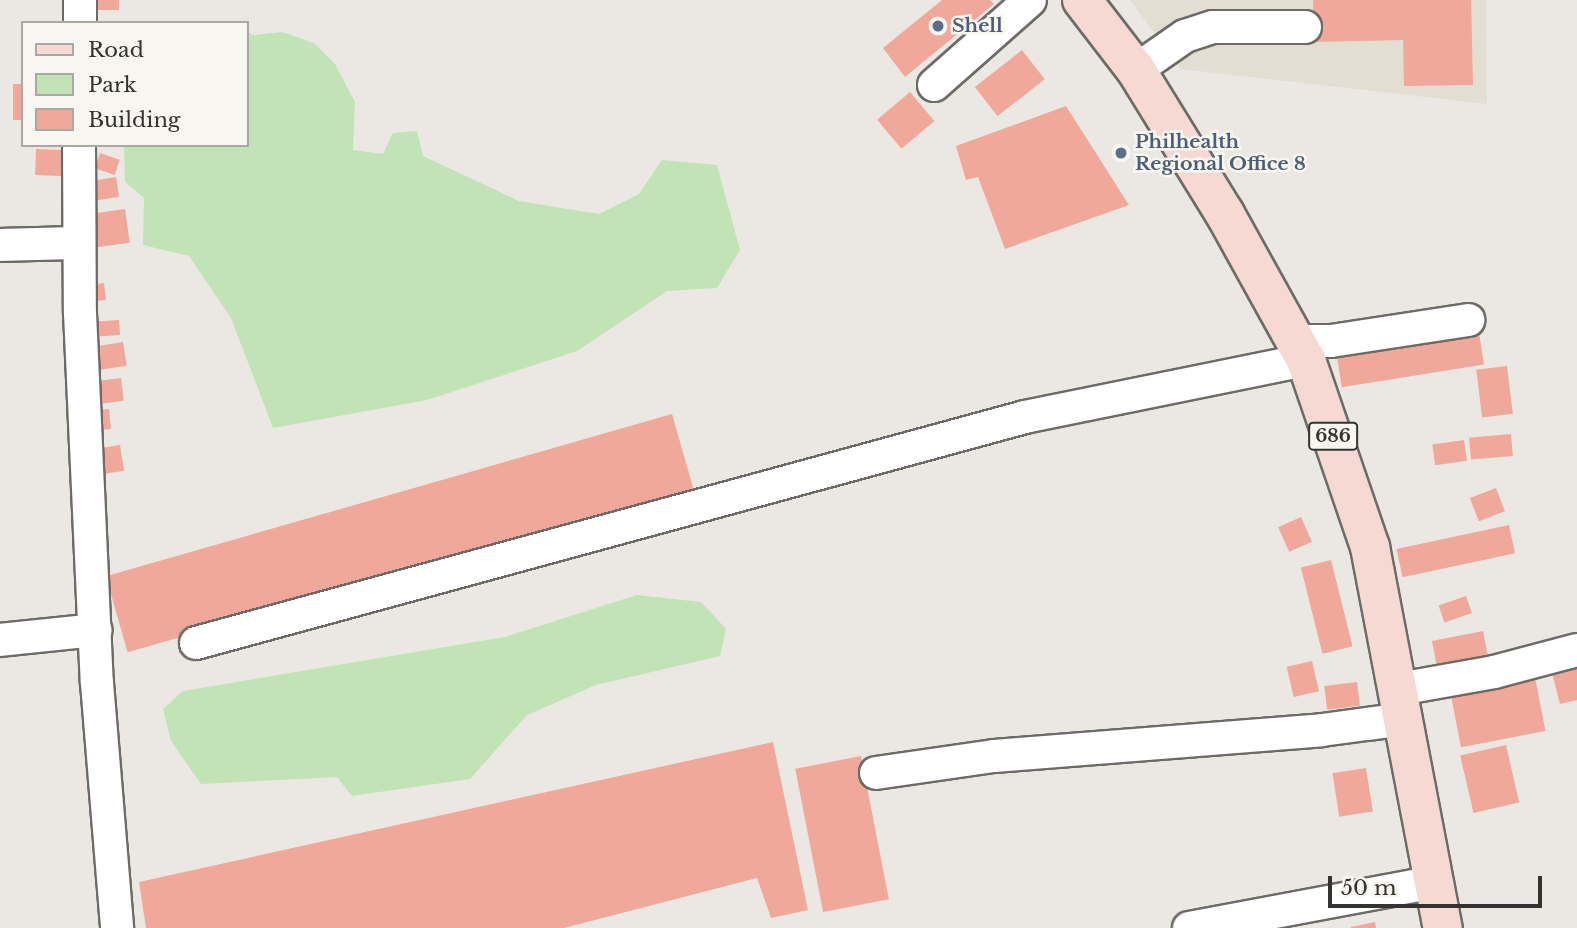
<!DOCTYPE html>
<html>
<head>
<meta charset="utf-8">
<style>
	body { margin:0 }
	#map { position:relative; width:1577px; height:928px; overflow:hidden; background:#ebe8e3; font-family:"Libre Baskerville",serif }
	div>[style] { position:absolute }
	.built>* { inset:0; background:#e3ded2 }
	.green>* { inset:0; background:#c2e3b6 }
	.building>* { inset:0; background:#f0a89a; transform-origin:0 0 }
	.roads { filter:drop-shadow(2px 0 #6d6b67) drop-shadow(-2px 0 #6d6b67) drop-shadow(0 2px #6d6b67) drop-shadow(0 -2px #6d6b67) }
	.minor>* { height:32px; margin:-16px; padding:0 16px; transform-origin:16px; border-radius:16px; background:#fff }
	.major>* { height:38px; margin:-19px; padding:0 19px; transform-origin:19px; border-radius:19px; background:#f5d9d2 }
	.dots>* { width:19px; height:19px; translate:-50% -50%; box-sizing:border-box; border:4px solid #f8f6f0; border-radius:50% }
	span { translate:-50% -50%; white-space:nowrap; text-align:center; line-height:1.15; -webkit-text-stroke:5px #f8f6f0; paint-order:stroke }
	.shield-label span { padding:2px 5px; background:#f8f6f0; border:2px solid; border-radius:5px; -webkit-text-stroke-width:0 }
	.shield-label { font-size:18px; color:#343331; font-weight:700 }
	.service-label { font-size:19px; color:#4e5e75; font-weight:700 }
	.left { translate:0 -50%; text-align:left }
	.legend { position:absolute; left:21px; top:21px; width:228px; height:126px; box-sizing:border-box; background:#f8f6f0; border:2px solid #aaa8a4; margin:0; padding:9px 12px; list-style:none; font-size:21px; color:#343331 }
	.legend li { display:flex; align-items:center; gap:14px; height:35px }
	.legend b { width:35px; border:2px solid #aaa8a4 }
	.scale { position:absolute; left:1328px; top:876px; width:214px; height:32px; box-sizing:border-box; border:4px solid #343331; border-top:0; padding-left:9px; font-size:21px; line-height:24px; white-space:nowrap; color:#343331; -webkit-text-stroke:5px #f8f6f0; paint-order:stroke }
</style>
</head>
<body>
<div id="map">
	<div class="built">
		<i style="clip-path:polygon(1130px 0,1486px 0,1487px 104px,1181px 69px)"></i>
	</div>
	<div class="green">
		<i style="clip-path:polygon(247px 32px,253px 35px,282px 32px,314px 43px,335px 64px,355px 102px,353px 150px,383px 154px,393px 133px,417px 131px,423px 156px,519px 201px,599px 214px,639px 194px,662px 160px,717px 165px,740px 250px,717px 288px,667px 291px,577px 351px,427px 400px,273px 428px,231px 318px,189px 256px,143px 245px,144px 198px,125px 182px,124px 145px,247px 145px)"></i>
		<i style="clip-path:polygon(637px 595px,701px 602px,726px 629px,720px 656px,596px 685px,527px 715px,470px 779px,352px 796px,337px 777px,201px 784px,171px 741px,163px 709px,183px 691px,505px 637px)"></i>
	</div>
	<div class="building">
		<i style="left:91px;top:0;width:28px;height:10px"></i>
		<i style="clip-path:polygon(942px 0,990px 0,994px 4px,905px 77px,883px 48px)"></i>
		<i style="clip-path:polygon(1313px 0,1471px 0,1473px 85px,1404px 86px,1403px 40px,1314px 42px)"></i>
		<i style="left:1022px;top:50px;width:37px;height:60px;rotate:52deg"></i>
		<i style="left:13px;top:84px;width:10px;height:36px"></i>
		<i style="left:910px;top:92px;width:38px;height:43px;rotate:50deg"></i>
		<i style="clip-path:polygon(1066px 106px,1129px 205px,1005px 249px,978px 177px,966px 180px,956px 146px)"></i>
		<i style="left:36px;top:149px;width:26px;height:26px;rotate:2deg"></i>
		<i style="left:100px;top:153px;width:21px;height:16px;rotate:19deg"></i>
		<i style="left:116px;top:177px;width:20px;height:22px;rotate:81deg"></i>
		<i style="left:125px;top:209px;width:34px;height:37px;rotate:82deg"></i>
		<i style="left:104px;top:283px;width:17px;height:16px;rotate:83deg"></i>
		<i style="left:119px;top:320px;width:15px;height:22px;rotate:86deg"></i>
		<i style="left:1479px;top:333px;width:32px;height:144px;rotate:81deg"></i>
		<i style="left:123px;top:342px;width:24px;height:28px;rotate:81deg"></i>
		<i style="left:1507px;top:366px;width:48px;height:31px;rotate:83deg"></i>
		<i style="left:121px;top:378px;width:23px;height:25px;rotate:83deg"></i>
		<i style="left:109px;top:409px;width:20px;height:21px;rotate:84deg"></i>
		<i style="left:672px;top:414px;width:79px;height:589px;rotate:74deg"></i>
		<i style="left:1511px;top:434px;width:22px;height:42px;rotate:85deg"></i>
		<i style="left:1464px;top:440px;width:21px;height:32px;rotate:82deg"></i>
		<i style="left:120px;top:445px;width:26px;height:26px;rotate:81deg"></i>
		<i style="left:1496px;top:488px;width:25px;height:28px;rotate:69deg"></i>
		<i style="left:1301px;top:517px;width:27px;height:25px;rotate:66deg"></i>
		<i style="left:1509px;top:525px;width:29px;height:115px;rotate:78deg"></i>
		<i style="left:1331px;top:560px;width:89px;height:31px;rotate:76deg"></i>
		<i style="left:1466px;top:596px;width:18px;height:29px;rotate:71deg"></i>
		<i style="left:1483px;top:631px;width:37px;height:52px;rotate:79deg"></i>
		<i style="left:1312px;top:661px;width:31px;height:26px;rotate:77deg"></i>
		<i style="clip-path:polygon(1577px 667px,1577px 700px,1560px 704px,1552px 673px)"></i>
		<i style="left:1534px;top:672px;width:60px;height:86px;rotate:79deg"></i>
		<i style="left:1357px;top:682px;width:24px;height:33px;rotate:83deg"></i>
		<i style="clip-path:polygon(773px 742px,808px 910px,771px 918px,757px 878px,564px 928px,146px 928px,139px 882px)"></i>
		<i style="left:1506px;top:745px;width:59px;height:47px;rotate:77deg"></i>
		<i style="left:861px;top:756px;width:146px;height:67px;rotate:79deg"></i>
		<i style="left:1366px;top:768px;width:44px;height:34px;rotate:81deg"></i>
		<i style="clip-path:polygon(1375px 922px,1376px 928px,1351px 928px,1351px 927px)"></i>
	</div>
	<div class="roads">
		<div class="minor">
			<i style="left:80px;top:0;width:23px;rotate:90deg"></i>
			<i style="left:1136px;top:70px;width:60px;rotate:-34.8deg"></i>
			<i style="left:1185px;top:36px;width:29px;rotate:-18deg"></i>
			<i style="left:1213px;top:27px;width:92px"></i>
			<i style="left:934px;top:85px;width:128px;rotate:-41.5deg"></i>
			<i style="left:79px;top:145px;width:168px;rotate:89.7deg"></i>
			<i style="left:80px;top:313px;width:370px;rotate:87.4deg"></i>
			<i style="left:97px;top:683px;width:246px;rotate:85.3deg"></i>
			<i style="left:0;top:245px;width:79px;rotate:-1.5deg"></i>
			<i style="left:1297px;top:341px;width:34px"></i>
			<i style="left:1331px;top:341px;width:139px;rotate:-8.7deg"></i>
			<i style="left:0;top:640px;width:96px;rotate:-6deg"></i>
			<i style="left:196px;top:643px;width:859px;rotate:-15.25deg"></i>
			<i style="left:1025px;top:417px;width:287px;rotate:-11.5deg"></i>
			<i style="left:1399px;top:689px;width:97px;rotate:-10.1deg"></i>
			<i style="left:1494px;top:672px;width:86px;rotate:-14.8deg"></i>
			<i style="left:876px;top:773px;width:119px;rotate:-8.2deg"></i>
			<i style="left:994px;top:756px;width:329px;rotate:-4.5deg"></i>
			<i style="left:1322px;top:730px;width:83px;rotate:-7.6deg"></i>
			<i style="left:1189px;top:928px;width:249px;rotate:-10.6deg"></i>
		</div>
		<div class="major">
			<i style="left:1082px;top:0;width:88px;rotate:52.4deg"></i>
			<i style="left:1136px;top:70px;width:169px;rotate:58.3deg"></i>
			<i style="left:1225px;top:214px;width:167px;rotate:61deg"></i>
			<i style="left:1306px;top:360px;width:198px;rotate:71.1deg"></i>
			<i style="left:1370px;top:547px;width:388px;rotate:79.2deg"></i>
		</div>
	</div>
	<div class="dots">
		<i style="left:938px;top:26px;background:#5c6f8a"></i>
		<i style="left:1121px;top:153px;background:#5c6f8a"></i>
	</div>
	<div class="shield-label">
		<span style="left:1333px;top:436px">686</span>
	</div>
	<div class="service-label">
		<span class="left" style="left:952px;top:26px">Shell</span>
		<span class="left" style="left:1135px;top:153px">Philhealth<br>Regional Office 8</span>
	</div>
	<ul class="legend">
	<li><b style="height:9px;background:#f5d9d2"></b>Road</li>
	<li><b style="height:19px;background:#c2e3b6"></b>Park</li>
	<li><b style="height:19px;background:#f0a89a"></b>Building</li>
	</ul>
	<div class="scale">50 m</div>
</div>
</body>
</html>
